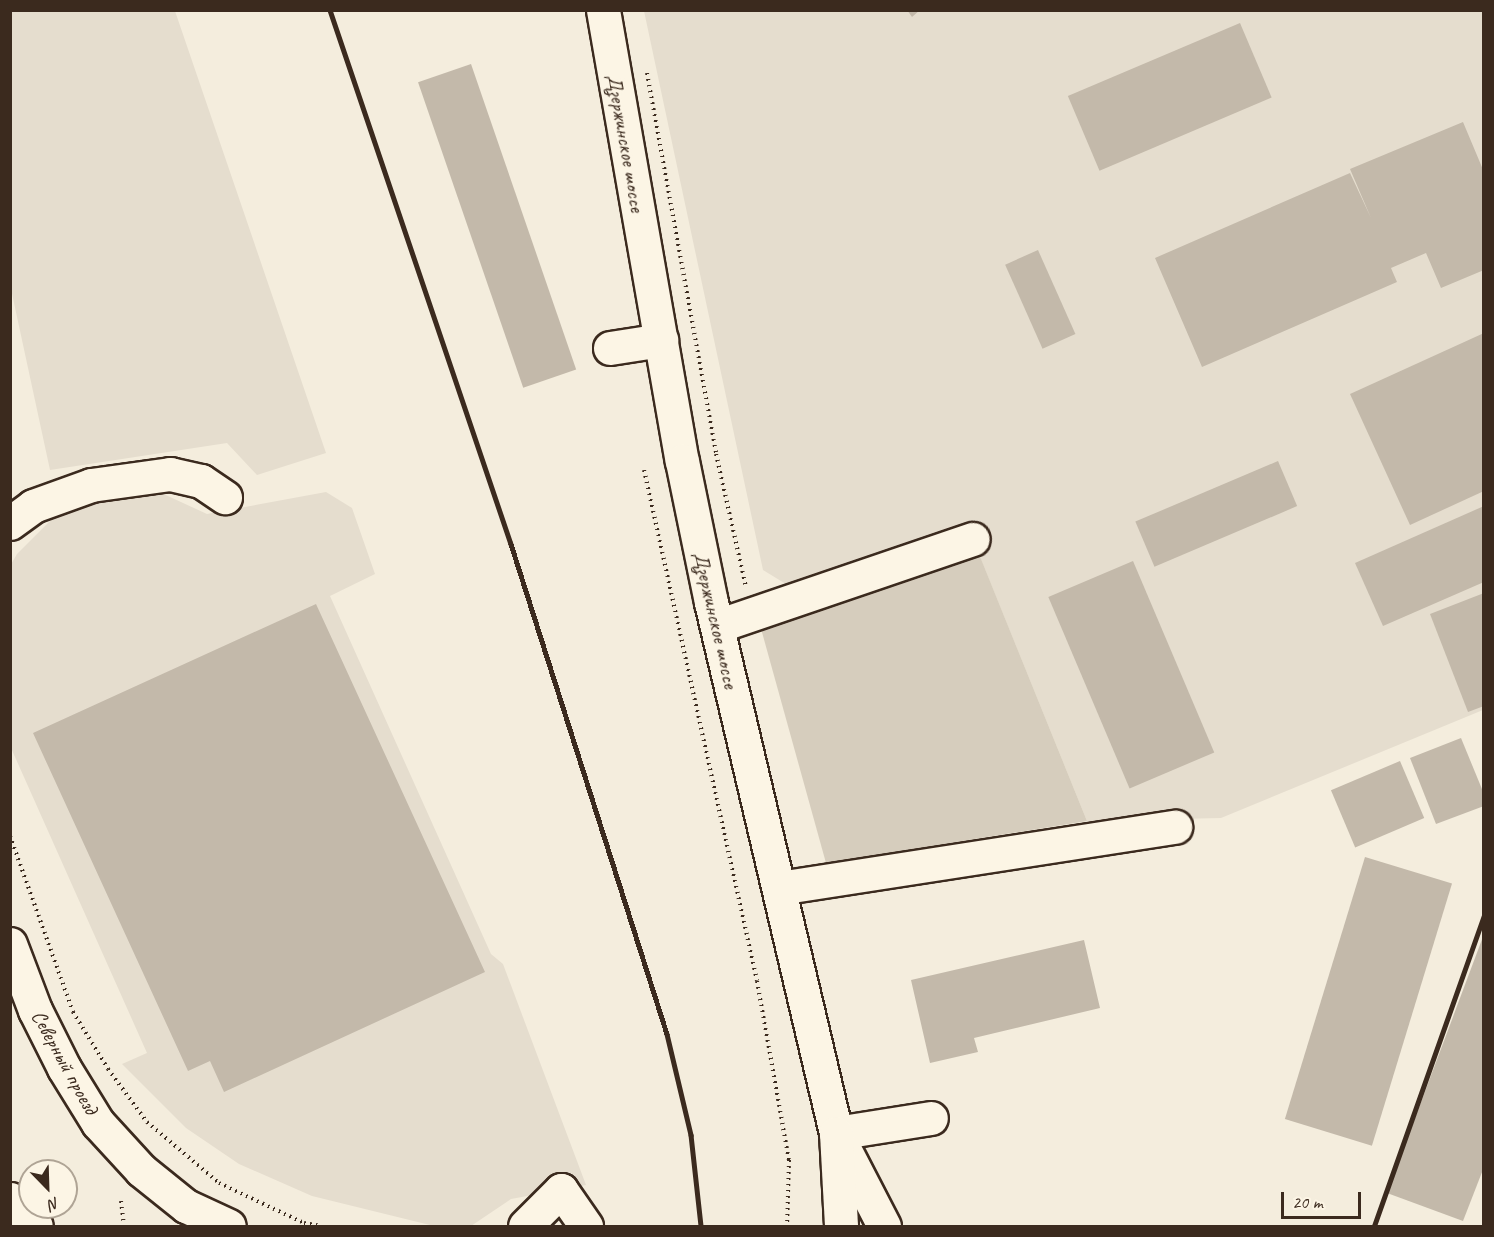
<!DOCTYPE html>
<html>
<head>
<meta charset="utf-8">
<style>
	body { margin:0 }
	#map { position:relative; width:1494px; height:1237px; overflow:hidden; background:#f4eddd; font-family:Caveat,sans-serif }
	div>[style] { position:absolute }
	.built>* { inset:0; background:#e5ddce }
	.green>* { inset:0; background:#d6cdbd }
	.building>* { inset:0; background:#c3b9aa; transform-origin:0 0 }
	.path>* { height:4px; margin-top:-2px; transform-origin:0; background:repeating-linear-gradient(90deg,#3b2a1e 0 1.5px,transparent 0 6px) }
	.roads { filter:drop-shadow(2px 0 #3b2a1e) drop-shadow(-2px 0 #3b2a1e) drop-shadow(0 2px #3b2a1e) drop-shadow(0 -2px #3b2a1e) }
	.minor>* { height:33px; margin:-16.5px; padding:0 16.5px; transform-origin:16.5px; border-radius:16.5px; background:#fcf5e5 }
	.major>* { height:33px; margin:-16.5px; padding:0 16.5px; transform-origin:16.5px; border-radius:16.5px; background:#fcf5e5 }
	.rail>* { height:4.5px; margin:-2.25px; padding:0 2.25px; transform-origin:2.25px; border-radius:2.25px; background:#3b2a1e }
	span { translate:-50% -50%; white-space:nowrap; text-align:center; line-height:1.15; -webkit-text-stroke:5px #fcf5e5; paint-order:stroke }
	.street-label { font-size:21px; color:#3b2a1e }
	.frame { position:absolute; inset:0; border:12px solid #3b2a1e; pointer-events:none }
	.north { position:absolute; left:18px; top:1159px; width:60px; height:60px; box-sizing:border-box; background:#fcf5e5; border:2px solid #afa495; border-radius:50%; rotate:157deg; font-size:16px; font-weight:700; line-height:24px; text-align:center; color:#3b2a1e }
	.north::after { content:''; display:block; margin:auto; width:21px; height:27px; background:#3b2a1e; clip-path:polygon(50% 0,100% 100%,50% 72%,0 100%) }
	.scale { position:absolute; left:1281px; top:1192px; width:80px; height:27px; box-sizing:border-box; border:3px solid #3b2a1e; border-top:0; padding-left:8px; font-size:18px; line-height:21px; white-space:nowrap; color:#3b2a1e; -webkit-text-stroke:4px #fcf5e5; paint-order:stroke }
</style>
</head>
<body>
<div id="map">
	<div class="built">
		<i style="clip-path:polygon(10px 11px,175px 11px,326px 453px,257px 475px,227px 443px,50px 470px,11px 289px)"></i>
		<i style="clip-path:polygon(644px 11px,1483px 11px,1483px 710px,1221px 818px,1087px 821px,967px 525px,794px 589px,763px 570px)"></i>
		<i style="clip-path:polygon(157px 491px,207px 514px,326px 492px,352px 508px,375px 574px,330px 596px,491px 954px,503px 964px,586px 1185px,511px 1199px,471px 1226px,434px 1226px,312px 1196px,239px 1164px,186px 1128px,122px 1064px,147px 1053px,11px 748px,10px 566px,17px 554px,65px 506px)"></i>
	</div>
	<div class="green">
		<i style="clip-path:polygon(979px 554px,1087px 821px,826px 863px,760px 625px)"></i>
	</div>
	<div class="building">
		<i style="clip-path:polygon(907px 10px,920px 10px,912px 17px)"></i>
		<i style="left:1240px;top:23px;width:81px;height:187px;rotate:67deg"></i>
		<i style="left:471px;top:64px;width:323px;height:56px;rotate:71deg"></i>
		<i style="clip-path:polygon(1463px 122px,1484px 172px,1484px 270px,1441px 288px,1426px 253px,1391px 268px,1397px 282px,1202px 367px,1155px 258px,1350px 173px,1371px 218px,1350px 169px)"></i>
		<i style="left:1038px;top:250px;width:92px;height:36px;rotate:66deg"></i>
		<i style="clip-path:polygon(1484px 333px,1484px 491px,1410px 525px,1350px 394px)"></i>
		<i style="left:1278px;top:461px;width:49px;height:155px;rotate:67deg"></i>
		<i style="clip-path:polygon(1484px 506px,1484px 582px,1383px 626px,1355px 563px)"></i>
		<i style="left:1133px;top:561px;width:208px;height:92px;rotate:67deg"></i>
		<i style="clip-path:polygon(1484px 593px,1484px 706px,1468px 712px,1430px 614px)"></i>
		<i style="clip-path:polygon(316px 604px,485px 972px,224px 1092px,210px 1061px,188px 1071px,33px 733px)"></i>
		<i style="clip-path:polygon(1461px 738px,1484px 794px,1484px 806px,1436px 824px,1410px 758px)"></i>
		<i style="left:1400px;top:761px;width:62px;height:75px;rotate:67deg"></i>
		<i style="left:1365px;top:857px;width:91px;height:274px;rotate:17deg"></i>
		<i style="clip-path:polygon(1484px 934px,1484px 1167px,1463px 1221px,1387px 1193px)"></i>
		<i style="clip-path:polygon(1084px 940px,1100px 1008px,974px 1038px,978px 1052px,930px 1063px,911px 980px)"></i>
	</div>
	<div class="path">
		<i style="left:647px;top:73px;width:387px;rotate:79.7deg"></i>
		<i style="left:716px;top:454px;width:136px;rotate:77.3deg"></i>
		<i style="left:644px;top:470px;width:523px;rotate:77.53deg"></i>
		<i style="left:757px;top:981px;width:182px;rotate:79.9deg"></i>
		<i style="left:789px;top:1160px;width:66px;rotate:91.7deg"></i>
		<i style="left:10px;top:836px;width:187px;rotate:70.3deg"></i>
		<i style="left:73px;top:1012px;width:67px;rotate:58.4deg"></i>
		<i style="left:108px;top:1069px;width:66px;rotate:53.7deg"></i>
		<i style="left:147px;top:1122px;width:94px;rotate:40.3deg"></i>
		<i style="left:219px;top:1183px;width:94px;rotate:25.2deg"></i>
		<i style="left:304px;top:1223px;width:17px;rotate:10deg"></i>
		<i style="left:121px;top:1201px;width:25px;rotate:83deg"></i>
	</div>
	<div class="roads">
		<div class="minor">
			<i style="left:610px;top:348px;width:52px;rotate:-8.9deg"></i>
			<i style="left:10px;top:523px;width:29px;rotate:-36deg"></i>
			<i style="left:33px;top:506px;width:62px;rotate:-19.9deg"></i>
			<i style="left:91px;top:485px;width:80px;rotate:-7.9deg"></i>
			<i style="left:170px;top:474px;width:32px;rotate:13deg"></i>
			<i style="left:201px;top:481px;width:29px;rotate:34deg"></i>
			<i style="left:717px;top:626px;width:270px;rotate:-18.8deg"></i>
			<i style="left:779px;top:888px;width:401px;rotate:-8.8deg"></i>
			<i style="left:10px;top:944px;width:71px;rotate:69.3deg"></i>
			<i style="left:35px;top:1010px;width:65px;rotate:63.4deg"></i>
			<i style="left:64px;top:1068px;width:65px;rotate:58.3deg"></i>
			<i style="left:98px;top:1123px;width:64px;rotate:47.5deg"></i>
			<i style="left:141px;top:1170px;width:58px;rotate:38.7deg"></i>
			<i style="left:186px;top:1206px;width:47px;rotate:24.9deg"></i>
			<i style="left:10px;top:1199px;width:37px;rotate:46deg"></i>
			<i style="left:525px;top:1226px;width:51px;rotate:-45deg"></i>
			<i style="left:561px;top:1190px;width:44px;rotate:55.2deg"></i>
			<i style="left:884px;top:1226px;width:105px;rotate:-117.3deg"></i>
			<i style="left:836px;top:1133px;width:96px;rotate:-9deg"></i>
		</div>
		<div class="major">
			<i style="left:603px;top:10px;width:458px;rotate:80.1deg"></i>
			<i style="left:682px;top:461px;width:144px;rotate:78.4deg"></i>
			<i style="left:711px;top:602px;width:546px;rotate:76.75deg"></i>
			<i style="left:836px;top:1133px;width:93px;rotate:86.9deg"></i>
		</div>
	</div>
	<div class="rail">
		<i style="left:330px;top:10px;width:564px;rotate:71.28deg"></i>
		<i style="left:511px;top:544px;width:514px;rotate:72.34deg"></i>
		<i style="left:667px;top:1034px;width:104px;rotate:76.6deg"></i>
		<i style="left:691px;top:1135px;width:92px;rotate:83.7deg"></i>
		<i style="left:1374px;top:1226px;width:330px;rotate:-70.5deg"></i>
	</div>
	<div class="street-label">
		<span style="left:626px;top:143px;rotate:80deg">Дзержинское шоссе</span>
		<span style="left:716px;top:620px;rotate:77deg">Дзержинское шоссе</span>
		<span style="left:65px;top:1062px;rotate:61deg">Северный проезд</span>
	</div>
	<div class="frame"></div>
	<div class="north">N</div>
	<div class="scale">20 m</div>
</div>
</body>
</html>
